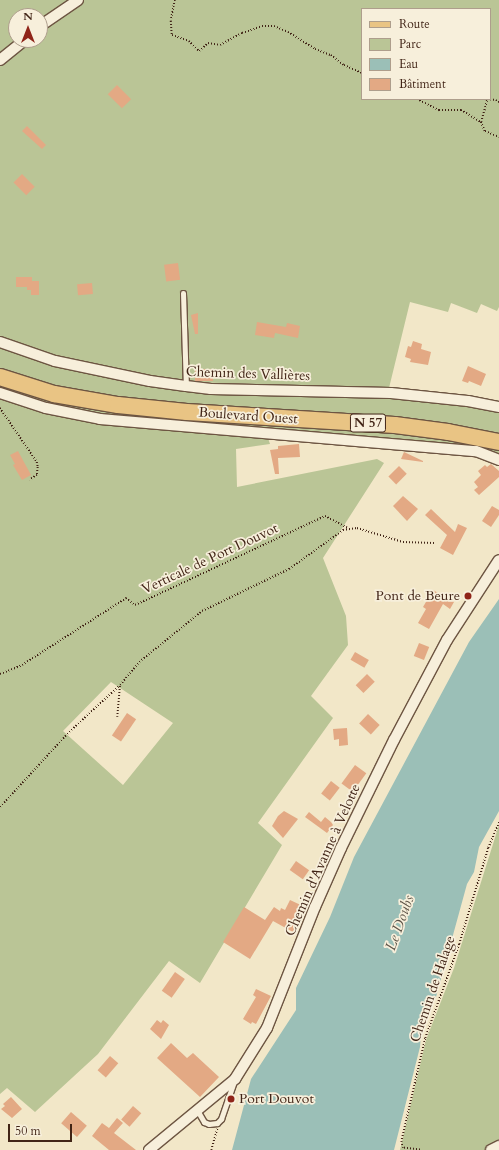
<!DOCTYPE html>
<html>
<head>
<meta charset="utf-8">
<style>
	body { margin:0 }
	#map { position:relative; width:499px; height:1150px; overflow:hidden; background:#f2e7c8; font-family:Cardo,serif }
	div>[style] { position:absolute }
	.green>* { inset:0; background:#bac596 }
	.water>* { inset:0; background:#9bbfb7 }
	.building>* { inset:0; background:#e3a984; transform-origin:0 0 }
	.path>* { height:1.5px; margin-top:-0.75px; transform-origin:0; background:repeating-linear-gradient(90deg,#412416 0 1px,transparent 0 3px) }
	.roads { filter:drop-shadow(1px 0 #6d5542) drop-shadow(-1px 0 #6d5542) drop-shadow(0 1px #6d5542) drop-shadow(0 -1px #6d5542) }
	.service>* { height:5px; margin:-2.5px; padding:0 2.5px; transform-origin:2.5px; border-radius:2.5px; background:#f7efdb }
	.minor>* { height:10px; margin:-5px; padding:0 5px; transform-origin:5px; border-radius:5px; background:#f7efdb }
	.primary>* { height:16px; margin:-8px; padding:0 8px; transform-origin:8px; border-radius:8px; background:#e9c484 }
	.dots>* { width:11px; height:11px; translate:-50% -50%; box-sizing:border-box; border:2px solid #f7efdb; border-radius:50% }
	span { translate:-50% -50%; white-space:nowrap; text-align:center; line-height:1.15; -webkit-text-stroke:3.5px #f7efdb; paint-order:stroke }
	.shield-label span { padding:1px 3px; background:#f7efdb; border:1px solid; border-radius:3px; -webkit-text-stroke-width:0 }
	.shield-label { font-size:13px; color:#412416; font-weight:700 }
	.street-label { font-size:14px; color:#412416 }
	.poi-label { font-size:14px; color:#412416 }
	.right { translate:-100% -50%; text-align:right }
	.left { translate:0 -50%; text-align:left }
	.water-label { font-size:15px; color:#5c5246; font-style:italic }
	.legend { position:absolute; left:361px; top:8px; width:130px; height:92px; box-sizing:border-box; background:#f7efdb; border:1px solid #ae9e8c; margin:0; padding:5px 7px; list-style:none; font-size:12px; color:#412416 }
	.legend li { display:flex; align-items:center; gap:8px; height:20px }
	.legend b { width:20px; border:1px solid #ae9e8c }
	.north { position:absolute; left:8px; top:8px; width:40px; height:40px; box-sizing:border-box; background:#f7efdb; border:1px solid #ae9e8c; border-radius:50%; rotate:0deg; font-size:11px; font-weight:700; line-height:16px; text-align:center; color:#412416 }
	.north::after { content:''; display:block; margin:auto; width:14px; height:18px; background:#8f2418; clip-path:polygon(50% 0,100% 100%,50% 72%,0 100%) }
	.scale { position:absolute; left:8px; top:1124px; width:64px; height:18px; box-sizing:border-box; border:2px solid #412416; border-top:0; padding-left:5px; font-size:12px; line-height:14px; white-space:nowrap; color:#412416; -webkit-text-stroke:3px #f7efdb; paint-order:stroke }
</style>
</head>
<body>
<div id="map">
	<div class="green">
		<i style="clip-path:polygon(evenodd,0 0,499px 0,499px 307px,497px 311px,481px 304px,477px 313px,451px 303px,448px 312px,410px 302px,389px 388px,184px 382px,67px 360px,0 338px,0 0,362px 9px,490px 9px,490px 99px,362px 99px,362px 9px,0 0,16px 16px,40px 16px,40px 40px,16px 40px,16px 16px)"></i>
		<i style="clip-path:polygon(0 346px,187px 391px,389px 396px,479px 406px,499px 410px,499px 437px,154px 404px,52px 387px,0 371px)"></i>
		<i style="clip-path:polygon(0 384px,393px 430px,499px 447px,499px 456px,95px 415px,32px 402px,0 389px)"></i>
		<i style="clip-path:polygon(evenodd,0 396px,47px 413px,268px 438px,270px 444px,236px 449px,237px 487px,377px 459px,384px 463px,323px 558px,346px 616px,348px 645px,311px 696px,333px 718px,258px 823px,282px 845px,200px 983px,169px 961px,98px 1054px,35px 1112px,7px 1088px,0 1094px,0 396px,111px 682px,173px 723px,123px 785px,63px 731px,111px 682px)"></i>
		<i style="clip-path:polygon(499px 825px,499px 1150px,400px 1150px,426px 1040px,454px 968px)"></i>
	</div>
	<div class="water">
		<i style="clip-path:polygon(499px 599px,499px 811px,479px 847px,474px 872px,467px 884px,436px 997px,421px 1033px,420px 1047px,394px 1150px,232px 1150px,251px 1079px,296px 1010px,296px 988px,330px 917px,354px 857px,469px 642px)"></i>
	</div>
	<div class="building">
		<i style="left:117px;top:85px;width:20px;height:13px;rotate:45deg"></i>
		<i style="clip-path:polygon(27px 126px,46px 145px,42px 149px,22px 131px)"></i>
		<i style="left:22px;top:174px;width:18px;height:12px;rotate:45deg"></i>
		<i style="left:178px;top:263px;width:17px;height:14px;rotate:83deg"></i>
		<i style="clip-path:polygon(16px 277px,32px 277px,32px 281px,39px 281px,39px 295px,31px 295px,31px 290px,27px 290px,27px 287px,16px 287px)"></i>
		<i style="left:92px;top:283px;width:11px;height:15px;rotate:85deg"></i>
		<i style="clip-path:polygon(198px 313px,198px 334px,195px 334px,191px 315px)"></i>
		<i style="clip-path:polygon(257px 322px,286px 327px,287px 323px,300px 326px,298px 338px,275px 333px,274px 338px,255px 335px)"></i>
		<i style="clip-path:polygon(413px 341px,422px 344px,421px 349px,431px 352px,428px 365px,410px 362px,411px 359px,405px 357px,408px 346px,411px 347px)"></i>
		<i style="clip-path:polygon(468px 366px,486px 374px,481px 386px,469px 381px,468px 383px,462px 381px)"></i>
		<i style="left:195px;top:369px;width:18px;height:12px"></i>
		<i style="clip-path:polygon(299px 444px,300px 457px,278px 458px,279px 474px,275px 474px,270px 450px,278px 449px,278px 446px)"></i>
		<i style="clip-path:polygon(18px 451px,31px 475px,22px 480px,13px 465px,15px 464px,10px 455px)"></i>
		<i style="clip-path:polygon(404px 452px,423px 461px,423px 462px,401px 459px)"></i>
		<i style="clip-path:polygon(491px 464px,499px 471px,499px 477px,479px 495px,474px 490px,478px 487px,474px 482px,481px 475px,478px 471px,485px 465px,487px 467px)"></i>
		<i style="left:399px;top:466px;width:11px;height:15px;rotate:45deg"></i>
		<i style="clip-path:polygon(403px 496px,418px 509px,407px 521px,393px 506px)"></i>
		<i style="clip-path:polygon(492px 506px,499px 510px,499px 515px,491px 527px,482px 521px)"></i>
		<i style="clip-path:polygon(431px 509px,455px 532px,458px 524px,467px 528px,453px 555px,440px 548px,447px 535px,425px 515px)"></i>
		<i style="clip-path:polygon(433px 590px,454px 602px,450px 609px,443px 604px,429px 629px,418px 623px,426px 609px,423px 607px)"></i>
		<i style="left:419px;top:643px;width:11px;height:14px;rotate:22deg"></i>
		<i style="left:355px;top:652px;width:16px;height:9px;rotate:30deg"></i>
		<i style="left:367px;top:674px;width:11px;height:16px;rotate:45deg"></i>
		<i style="left:127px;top:713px;width:11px;height:27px;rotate:34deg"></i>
		<i style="left:368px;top:714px;width:16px;height:13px;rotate:43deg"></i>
		<i style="clip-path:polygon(347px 728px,348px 745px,339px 746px,339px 739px,334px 740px,333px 729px)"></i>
		<i style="left:355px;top:765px;width:14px;height:23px;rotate:36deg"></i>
		<i style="left:331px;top:781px;width:11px;height:16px;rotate:38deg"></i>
		<i style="clip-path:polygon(284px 811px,298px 819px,283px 838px,272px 826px,278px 816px)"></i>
		<i style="clip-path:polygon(309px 812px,321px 822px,325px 817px,331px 822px,333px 825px,327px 833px,305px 817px)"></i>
		<i style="left:296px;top:861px;width:16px;height:11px;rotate:35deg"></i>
		<i style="clip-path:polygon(290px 900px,305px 907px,293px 932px,273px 921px,250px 959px,223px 942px,244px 907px,265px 920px,274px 907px,280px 911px,281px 908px,285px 910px)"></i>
		<i style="left:175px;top:972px;width:12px;height:23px;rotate:35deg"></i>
		<i style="clip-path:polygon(256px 989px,271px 996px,256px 1024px,252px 1022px,251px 1024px,243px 1019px,256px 997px,253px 995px)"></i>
		<i style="clip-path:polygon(157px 1020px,161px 1023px,163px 1020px,169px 1025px,161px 1039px,150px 1029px)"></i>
		<i style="clip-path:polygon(171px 1043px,187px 1058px,193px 1053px,219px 1077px,200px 1097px,157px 1058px)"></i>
		<i style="left:110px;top:1056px;width:11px;height:19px;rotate:41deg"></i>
		<i style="clip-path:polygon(11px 1097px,22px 1109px,12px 1118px,1px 1109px,5px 1106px,3px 1104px)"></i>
		<i style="left:133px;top:1106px;width:11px;height:18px;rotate:41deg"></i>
		<i style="left:71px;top:1112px;width:21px;height:15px;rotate:41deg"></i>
		<i style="clip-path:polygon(117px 1118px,123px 1123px,114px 1133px,136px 1150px,109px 1150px,92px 1136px,102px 1123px,109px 1128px)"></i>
	</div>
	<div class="path">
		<i style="left:175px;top:0;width:21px;rotate:101deg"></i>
		<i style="left:171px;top:21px;width:14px;rotate:86deg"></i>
		<i style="left:172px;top:35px;width:18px;rotate:19deg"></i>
		<i style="left:189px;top:41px;width:14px;rotate:45deg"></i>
		<i style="left:199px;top:51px;width:12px;rotate:-42deg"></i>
		<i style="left:208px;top:43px;width:12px;rotate:9deg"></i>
		<i style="left:220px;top:45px;width:25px;rotate:-29deg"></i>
		<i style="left:242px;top:33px;width:21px;rotate:-19deg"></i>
		<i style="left:262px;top:26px;width:12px"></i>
		<i style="left:274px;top:26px;width:15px;rotate:23deg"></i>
		<i style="left:288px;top:32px;width:32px;rotate:32deg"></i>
		<i style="left:315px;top:49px;width:17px;rotate:21deg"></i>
		<i style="left:331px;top:55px;width:16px;rotate:38deg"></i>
		<i style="left:344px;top:65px;width:20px;rotate:24deg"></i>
		<i style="left:417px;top:99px;width:25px;rotate:27deg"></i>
		<i style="left:439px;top:110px;width:22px"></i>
		<i style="left:461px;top:110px;width:23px;rotate:31deg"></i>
		<i style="left:481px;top:122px;width:10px;rotate:66deg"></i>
		<i style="left:485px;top:131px;width:15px;rotate:23deg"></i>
		<i style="left:481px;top:122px;width:24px;rotate:-75deg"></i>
		<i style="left:487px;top:99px;width:9px;rotate:6deg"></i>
		<i style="left:496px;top:100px;width:4px;rotate:34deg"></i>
		<i style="left:0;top:408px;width:65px;rotate:55.6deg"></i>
		<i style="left:37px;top:462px;width:5px;rotate:79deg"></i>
		<i style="left:38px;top:467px;width:8px;rotate:97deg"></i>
		<i style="left:37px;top:475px;width:9px;rotate:144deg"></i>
		<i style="left:0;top:674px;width:24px;rotate:-22deg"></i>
		<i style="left:22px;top:665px;width:124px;rotate:-32.8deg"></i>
		<i style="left:126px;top:598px;width:11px;rotate:38deg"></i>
		<i style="left:135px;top:605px;width:210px;rotate:-25.1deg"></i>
		<i style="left:325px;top:516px;width:26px;rotate:28deg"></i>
		<i style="left:117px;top:717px;width:32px;rotate:-85deg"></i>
		<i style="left:0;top:807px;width:102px;rotate:-47.4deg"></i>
		<i style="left:69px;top:732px;width:69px;rotate:-42.7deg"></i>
		<i style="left:120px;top:685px;width:30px;rotate:-50deg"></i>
		<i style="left:139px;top:662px;width:81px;rotate:-39deg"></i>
		<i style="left:202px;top:611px;width:97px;rotate:-25.8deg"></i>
		<i style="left:289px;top:569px;width:67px;rotate:-35.8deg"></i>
		<i style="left:343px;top:530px;width:14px;rotate:-8deg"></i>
		<i style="left:357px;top:528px;width:48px;rotate:16.9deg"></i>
		<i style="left:403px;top:542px;width:31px;rotate:2deg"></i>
		<i style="left:211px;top:1150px;width:22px;rotate:-74deg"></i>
		<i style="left:420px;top:1150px;width:17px;rotate:-173deg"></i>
		<i style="left:403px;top:1148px;width:6px;rotate:-108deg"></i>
		<i style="left:401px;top:1142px;width:107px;rotate:-77deg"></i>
		<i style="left:425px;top:1038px;width:100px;rotate:-70.1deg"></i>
		<i style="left:459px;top:944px;width:100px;rotate:-73.2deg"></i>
		<i style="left:488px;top:848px;width:28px;rotate:-67deg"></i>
	</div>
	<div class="roads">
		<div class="service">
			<i style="left:183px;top:293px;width:93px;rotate:88.2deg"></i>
			<i style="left:197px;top:1110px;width:14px;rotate:60deg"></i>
			<i style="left:204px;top:1122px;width:5px;rotate:22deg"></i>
			<i style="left:209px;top:1124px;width:8px;rotate:-7deg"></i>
			<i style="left:217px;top:1123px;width:6px;rotate:-45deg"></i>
			<i style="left:221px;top:1119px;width:39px;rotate:-71deg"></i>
		</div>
		<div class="minor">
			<i style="left:40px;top:26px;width:46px;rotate:-34.4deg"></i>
			<i style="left:0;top:60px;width:32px;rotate:-39deg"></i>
			<i style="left:0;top:342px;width:58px;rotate:19.1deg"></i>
			<i style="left:55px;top:361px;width:97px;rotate:11.9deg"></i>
			<i style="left:150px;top:381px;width:36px;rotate:8deg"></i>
			<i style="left:186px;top:386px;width:25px;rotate:7deg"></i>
			<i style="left:211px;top:389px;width:180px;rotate:1.3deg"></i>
			<i style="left:391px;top:393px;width:77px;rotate:5.9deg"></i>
			<i style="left:468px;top:401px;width:32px;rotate:11deg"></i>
			<i style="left:0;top:393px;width:48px;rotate:18.1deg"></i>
			<i style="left:46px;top:408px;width:55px;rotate:11.5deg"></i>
			<i style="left:100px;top:419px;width:377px;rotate:4.9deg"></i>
			<i style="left:476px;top:451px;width:25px;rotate:21deg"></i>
			<i style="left:149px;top:1150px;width:112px;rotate:-39.5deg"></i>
			<i style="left:235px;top:1079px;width:60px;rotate:-57.9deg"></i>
			<i style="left:267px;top:1028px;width:130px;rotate:-68.4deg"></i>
			<i style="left:315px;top:907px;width:64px;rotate:-66.2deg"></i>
			<i style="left:341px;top:848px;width:120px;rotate:-63.9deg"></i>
			<i style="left:394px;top:740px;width:113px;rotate:-62.1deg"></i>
			<i style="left:447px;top:640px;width:95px;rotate:-57deg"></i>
			<i style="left:491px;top:1150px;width:9px;rotate:-27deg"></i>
		</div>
		<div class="primary">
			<i style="left:0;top:377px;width:57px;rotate:17.5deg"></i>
			<i style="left:54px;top:394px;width:65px;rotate:9.8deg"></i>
			<i style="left:118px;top:405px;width:69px;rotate:5.8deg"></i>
			<i style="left:187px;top:412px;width:208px;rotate:3.6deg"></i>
			<i style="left:395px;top:425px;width:53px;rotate:7.5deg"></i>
			<i style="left:448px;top:432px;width:52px;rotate:11.1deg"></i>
		</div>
	</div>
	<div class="dots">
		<i style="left:468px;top:596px;background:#8f2418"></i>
		<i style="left:231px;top:1099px;background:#8f2418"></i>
	</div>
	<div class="shield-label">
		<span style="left:368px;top:423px">N 57</span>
	</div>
	<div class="street-label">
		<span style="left:248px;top:374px;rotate:2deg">Chemin des Vallières</span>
		<span style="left:248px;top:416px;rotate:4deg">Boulevard Ouest</span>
		<span style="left:210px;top:559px;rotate:-25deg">Verticale de Port Douvot</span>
		<span style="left:323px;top:860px;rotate:-66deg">Chemin d'Avanne à Velotte</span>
		<span style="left:433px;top:989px;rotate:-71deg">Chemin de Halage</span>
	</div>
	<div class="poi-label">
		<span class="right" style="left:460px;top:596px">Pont de Beure</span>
		<span class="left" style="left:239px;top:1099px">Port Douvot</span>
	</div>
	<div class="water-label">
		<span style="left:400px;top:923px;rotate:-70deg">Le Doubs</span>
	</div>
	<ul class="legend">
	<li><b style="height:5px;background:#e9c484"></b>Route</li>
	<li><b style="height:11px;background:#bac596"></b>Parc</li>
	<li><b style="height:11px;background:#9bbfb7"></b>Eau</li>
	<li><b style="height:11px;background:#e3a984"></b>Bâtiment</li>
	</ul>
	<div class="north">N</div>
	<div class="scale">50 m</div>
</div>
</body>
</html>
